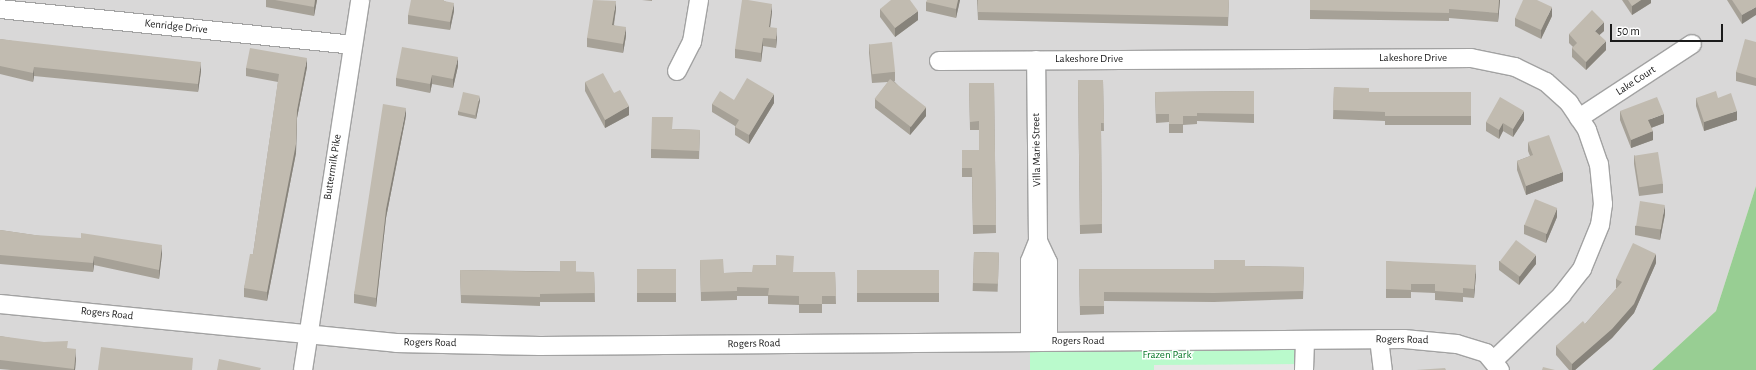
<!DOCTYPE html>
<html>
<head>
<meta charset="utf-8">
<style>
	body { margin:0 }
	#map { position:relative; width:1756px; height:370px; overflow:hidden; background:#edebe0; font-family:"Alegreya Sans",sans-serif }
	div>[style] { position:absolute }
	.residential>* { inset:0; background:#d9d8d8 }
	.forest>* { inset:0; background:#98ce93 }
	.park>* { inset:0; background:#bafacc; transform-origin:0 0 }
	.parking>* { inset:0; background:#e7e7e7 }
	.roads { filter:drop-shadow(1px 0 #a2a2a2) drop-shadow(-1px 0 #a2a2a2) drop-shadow(0 1px #a2a2a2) drop-shadow(0 -1px #a2a2a2) }
	.minor>* { height:18px; margin:-9px; padding:0 9px; transform-origin:9px; border-radius:9px; background:#fff }
	.wall>* { inset:0; background:#a6a197; transform-origin:0 0 }
	.shaded-wall>* { inset:0; background:#87837b }
	.building>* { inset:0; background:#c1bbb0; transform-origin:0 0 }
	span { translate:-50% -50%; white-space:nowrap; text-align:center; line-height:1.15; -webkit-text-stroke:3px #fff; paint-order:stroke }
	.street-label { font-size:11px; color:#1b1b1b }
	.park-label { font-size:11px; color:#097929 }
	.scale { position:absolute; left:1610px; top:24px; width:113px; height:18px; box-sizing:border-box; border:2px solid #1b1b1b; border-top:0; padding-left:5px; font-size:12px; line-height:14px; white-space:nowrap; color:#1b1b1b; -webkit-text-stroke:3px #fff; paint-order:stroke }
</style>
</head>
<body>
<div id="map">
	<div class="residential">
		<i style="clip-path:polygon(0 0,1756px 0,1756px 186px,1716px 311px,1652px 370px,1304px 370px,1030px 341px,1030px 370px,0 370px)"></i>
	</div>
	<div class="forest">
		<i style="clip-path:polygon(1756px 186px,1756px 370px,1652px 370px,1716px 311px)"></i>
	</div>
	<div class="park">
		<i style="left:1030px;top:340px;width:275px;height:30px"></i>
	</div>
	<div class="parking">
		<i style="clip-path:polygon(1304px 364px,1304px 370px,1154px 370px,1154px 365px)"></i>
	</div>
	<div class="roads">
		<div class="minor">
			<i style="left:0;top:9px;width:354px;rotate:5.8deg"></i>
			<i style="left:939px;top:61px;width:532px;rotate:-0.32deg"></i>
			<i style="left:1471px;top:58px;width:45px;rotate:11.6deg"></i>
			<i style="left:1515px;top:67px;width:34px;rotate:26deg"></i>
			<i style="left:1546px;top:82px;width:31px;rotate:42deg"></i>
			<i style="left:1569px;top:103px;width:32px;rotate:56deg"></i>
			<i style="left:1587px;top:130px;width:36px;rotate:71deg"></i>
			<i style="left:1599px;top:164px;width:40px;rotate:84.3deg"></i>
			<i style="left:1603px;top:204px;width:21px;rotate:98deg"></i>
			<i style="left:1600px;top:225px;width:48px;rotate:112.2deg"></i>
			<i style="left:1582px;top:269px;width:33px;rotate:128deg"></i>
			<i style="left:1562px;top:295px;width:94px;rotate:136.3deg"></i>
			<i style="left:677px;top:71px;width:33px;rotate:-63deg"></i>
			<i style="left:692px;top:42px;width:43px;rotate:-80.5deg"></i>
			<i style="left:1579px;top:118px;width:135px;rotate:-33.2deg"></i>
			<i style="left:1038px;top:241px;width:23px;rotate:65deg"></i>
			<i style="left:1048px;top:262px;width:79px;rotate:90deg"></i>
			<i style="left:0;top:304px;width:398px;rotate:5.6deg"></i>
			<i style="left:396px;top:343px;width:144px;rotate:1.2deg"></i>
			<i style="left:540px;top:346px;width:864px;rotate:-0.46deg"></i>
			<i style="left:1404px;top:339px;width:53px;rotate:5.4deg"></i>
			<i style="left:1457px;top:344px;width:30px;rotate:17deg"></i>
			<i style="left:1486px;top:353px;width:22px;rotate:51deg"></i>
			<i style="left:1379px;top:339px;width:31px;rotate:83deg"></i>
			<i style="left:1030px;top:340px;width:79px;rotate:-90deg"></i>
			<i style="left:1030px;top:261px;width:22px;rotate:-68deg"></i>
			<i style="left:1038px;top:241px;width:181px;rotate:-90.6deg"></i>
			<i style="left:303px;top:370px;width:374px;rotate:-81.2deg"></i>
			<i style="left:1304px;top:370px;width:30px;rotate:-88deg"></i>
		</div>
	</div>
	<div class="wall">
		<i style="clip-path:polygon(266px 0,317px 0,314px 16px,266px 7px)"></i>
		<i style="clip-path:polygon(642px 0,652px 0,652px 1px)"></i>
		<i style="clip-path:polygon(960px 0,956px 18px,926px 11px,926px 2px)"></i>
		<i style="clip-path:polygon(977px 0,1229px 0,1228px 26px,978px 20px)"></i>
		<i style="clip-path:polygon(1310px 0,1500px 0,1498px 22px,1449px 18px,1449px 21px,1310px 19px)"></i>
		<i style="clip-path:polygon(1622px 0,1651px 0,1651px 3px,1632px 15px)"></i>
		<i style="clip-path:polygon(1727px 0,1756px 0,1742px 24px)"></i>
		<i style="clip-path:polygon(445px 1px,454px 11px,450px 30px,408px 24px,408px 15px)"></i>
		<i style="clip-path:polygon(616px 9px,614px 25px,626px 36px,623px 53px,587px 47px,587px 38px)"></i>
		<i style="clip-path:polygon(880px 9px,918px 20px,895px 37px,880px 17px)"></i>
		<i style="clip-path:polygon(772px 12px,770px 27px,777px 37px,776px 48px,763px 46px,761px 62px,735px 58px,735px 49px)"></i>
		<i style="clip-path:polygon(1552px 16px,1541px 39px,1515px 26px,1515px 18px)"></i>
		<i style="clip-path:polygon(1604px 31px,1599px 35px,1606px 50px,1586px 70px,1572px 57px,1572px 48px,1573px 47px,1569px 43px,1569px 34px)"></i>
		<i style="clip-path:polygon(0 39px,201px 71px,198px 92px,34px 76px,33px 82px,0 74px)"></i>
		<i style="clip-path:polygon(1756px 42px,1756px 86px,1736px 81px,1736px 72px)"></i>
		<i style="clip-path:polygon(869px 44px,895px 72px,895px 81px,894px 81px,926px 116px,910px 135px,875px 108px,875px 99px,888px 82px,872px 83px,869px 53px)"></i>
		<i style="clip-path:polygon(458px 66px,453px 88px,432px 84px,430px 93px,396px 86px,396px 78px)"></i>
		<i style="clip-path:polygon(307px 67px,297px 118px,296px 153px,267px 301px,244px 297px,244px 288px,253px 254px,278px 82px,246px 76px,246px 68px)"></i>
		<i style="clip-path:polygon(1078px 80px,1103px 80px,1104px 131px,1101px 131px,1102px 233px,1080px 234px)"></i>
		<i style="clip-path:polygon(585px 82px,614px 93px,629px 115px,605px 128px,585px 91px)"></i>
		<i style="clip-path:polygon(969px 83px,994px 83px,996px 233px,973px 234px,972px 177px,962px 177px,962px 150px,979px 150px,979px 130px,970px 130px)"></i>
		<i style="clip-path:polygon(1334px 87px,1369px 92px,1471px 92px,1471px 125px,1385px 125px,1385px 121px,1333px 119px)"></i>
		<i style="clip-path:polygon(1254px 91px,1254px 123px,1197px 121px,1197px 124px,1183px 125px,1183px 133px,1169px 133px,1169px 122px,1156px 123px,1155px 92px)"></i>
		<i style="clip-path:polygon(1696px 98px,1718px 98px,1737px 120px,1704px 131px,1696px 106px)"></i>
		<i style="clip-path:polygon(480px 100px,476px 119px,458px 115px,458px 111px)"></i>
		<i style="clip-path:polygon(734px 100px,774px 103px,749px 144px,735px 135px,735px 126px,712px 112px,712px 104px)"></i>
		<i style="clip-path:polygon(1620px 111px,1664px 123px,1651px 128px,1653px 140px,1631px 148px,1620px 120px)"></i>
		<i style="clip-path:polygon(406px 116px,386px 218px,376px 307px,354px 303px,354px 294px)"></i>
		<i style="clip-path:polygon(1524px 120px,1513px 137px,1503px 131px,1499px 139px,1486px 131px,1486px 122px)"></i>
		<i style="clip-path:polygon(673px 129px,700px 130px,699px 159px,651px 158px,651px 149px)"></i>
		<i style="clip-path:polygon(1528px 142px,1563px 181px,1526px 195px,1517px 170px,1517px 161px,1530px 156px,1528px 151px)"></i>
		<i style="clip-path:polygon(1634px 155px,1663px 184px,1663px 193px,1639px 196px,1634px 164px)"></i>
		<i style="clip-path:polygon(1665px 214px,1660px 240px,1635px 235px,1635px 226px)"></i>
		<i style="clip-path:polygon(1557px 217px,1546px 243px,1524px 234px,1524px 225px)"></i>
		<i style="clip-path:polygon(0 230px,162px 254px,159px 279px,94px 265px,93px 272px,0 264px)"></i>
		<i style="left:974px;top:252px;width:25px;height:39px;rotate:2deg"></i>
		<i style="clip-path:polygon(700px 260px,724px 273px,752px 272px,835px 272px,836px 304px,822px 304px,822px 313px,799px 313px,799px 305px,768px 304px,768px 296px,737px 296px,737px 300px,701px 301px)"></i>
		<i style="clip-path:polygon(1386px 261px,1476px 274px,1474px 298px,1463px 297px,1463px 302px,1435px 300px,1435px 293px,1411px 292px,1411px 298px,1386px 298px)"></i>
		<i style="clip-path:polygon(1499px 261px,1536px 264px,1519px 285px,1499px 270px)"></i>
		<i style="clip-path:polygon(1656px 263px,1634px 313px,1612px 338px,1575px 370px,1569px 370px,1556px 355px,1556px 346px,1585px 324px,1617px 288px,1616px 288px,1616px 279px)"></i>
		<i style="clip-path:polygon(1245px 266px,1304px 267px,1303px 299px,1214px 302px,1104px 301px,1104px 314px,1080px 315px,1079px 269px,1214px 269px)"></i>
		<i style="left:676px;top:269px;width:33px;height:39px;rotate:90deg"></i>
		<i style="clip-path:polygon(460px 270px,594px 272px,595px 302px,540px 302px,540px 306px,461px 303px)"></i>
		<i style="left:939px;top:270px;width:32px;height:82px;rotate:90deg"></i>
		<i style="clip-path:polygon(0 336px,68px 349px,76px 358px,75px 370px,11px 370px,0 369px)"></i>
	</div>
	<div class="shaded-wall">
		<i style="clip-path:polygon(315px 0,317px 0,314px 16px,314px 7px)"></i>
		<i style="clip-path:polygon(958px 0,960px 0,956px 18px,956px 9px)"></i>
		<i style="clip-path:polygon(1499px 0,1500px 0,1498px 22px,1498px 13px)"></i>
		<i style="clip-path:polygon(1641px 0,1651px 0,1651px 3px,1632px 15px,1632px 6px)"></i>
		<i style="clip-path:polygon(616px 1px,616px 9px,612px 34px,612px 25px)"></i>
		<i style="clip-path:polygon(454px 3px,454px 11px,450px 30px,450px 22px)"></i>
		<i style="clip-path:polygon(772px 4px,772px 12px,769px 36px,769px 27px)"></i>
		<i style="clip-path:polygon(1552px 7px,1552px 16px,1541px 39px,1541px 30px)"></i>
		<i style="clip-path:polygon(1756px 7px,1756px 15px,1742px 24px,1742px 15px)"></i>
		<i style="clip-path:polygon(918px 11px,918px 20px,895px 37px,895px 28px)"></i>
		<i style="clip-path:polygon(1604px 22px,1604px 31px,1595px 39px,1595px 31px)"></i>
		<i style="clip-path:polygon(626px 27px,626px 36px,623px 53px,623px 44px)"></i>
		<i style="clip-path:polygon(777px 28px,777px 37px,776px 48px,776px 39px)"></i>
		<i style="clip-path:polygon(763px 38px,763px 46px,761px 62px,761px 53px)"></i>
		<i style="clip-path:polygon(1606px 41px,1606px 50px,1586px 70px,1586px 62px)"></i>
		<i style="clip-path:polygon(458px 57px,458px 66px,453px 88px,453px 79px)"></i>
		<i style="clip-path:polygon(307px 58px,307px 67px,297px 118px,296px 153px,267px 301px,267px 292px,297px 110px)"></i>
		<i style="clip-path:polygon(201px 62px,201px 71px,198px 92px,198px 84px)"></i>
		<i style="clip-path:polygon(34px 67px,34px 76px,33px 82px,33px 73px)"></i>
		<i style="clip-path:polygon(432px 75px,432px 84px,430px 93px,430px 84px)"></i>
		<i style="clip-path:polygon(774px 94px,774px 103px,749px 144px,749px 135px)"></i>
		<i style="clip-path:polygon(480px 96px,480px 100px,476px 119px,476px 115px)"></i>
		<i style="clip-path:polygon(629px 106px,629px 115px,605px 128px,605px 120px)"></i>
		<i style="clip-path:polygon(926px 107px,926px 116px,910px 135px,910px 127px)"></i>
		<i style="clip-path:polygon(406px 108px,406px 116px,386px 218px,376px 307px,376px 298px,386px 209px)"></i>
		<i style="clip-path:polygon(1524px 111px,1524px 120px,1513px 137px,1513px 129px)"></i>
		<i style="clip-path:polygon(1737px 111px,1737px 120px,1704px 131px,1704px 122px)"></i>
		<i style="clip-path:polygon(1664px 114px,1664px 123px,1648px 129px,1648px 120px)"></i>
		<i style="clip-path:polygon(1503px 123px,1503px 131px,1499px 139px,1499px 130px)"></i>
		<i style="clip-path:polygon(1653px 131px,1653px 140px,1631px 148px,1631px 140px)"></i>
		<i style="clip-path:polygon(1563px 172px,1563px 181px,1526px 195px,1526px 186px)"></i>
		<i style="clip-path:polygon(1665px 205px,1665px 214px,1660px 240px,1660px 231px)"></i>
		<i style="clip-path:polygon(1557px 208px,1557px 217px,1546px 243px,1546px 234px)"></i>
		<i style="clip-path:polygon(162px 245px,162px 254px,159px 279px,159px 270px)"></i>
		<i style="clip-path:polygon(1656px 254px,1656px 263px,1634px 313px,1612px 338px,1575px 370px,1572px 370px,1572px 364px)"></i>
		<i style="clip-path:polygon(1536px 255px,1536px 264px,1519px 285px,1519px 277px)"></i>
		<i style="clip-path:polygon(94px 256px,94px 265px,93px 272px,93px 263px)"></i>
		<i style="clip-path:polygon(1476px 265px,1476px 274px,1474px 298px,1474px 289px)"></i>
		<i style="clip-path:polygon(76px 349px,76px 358px,75px 370px,74px 370px)"></i>
	</div>
	<div class="building">
		<i style="clip-path:polygon(275px 0,315px 0,314px 7px)"></i>
		<i style="clip-path:polygon(411px 0,444px 0,444px 1px,454px 3px,450px 22px,408px 15px)"></i>
		<i style="clip-path:polygon(593px 0,616px 1px,612px 25px,626px 27px,623px 44px,587px 38px)"></i>
		<i style="clip-path:polygon(742px 0,748px 0,772px 4px,769px 27px,777px 28px,776px 39px,763px 38px,761px 53px,735px 49px)"></i>
		<i style="clip-path:polygon(891px 0,910px 0,918px 11px,895px 28px,880px 9px)"></i>
		<i style="clip-path:polygon(927px 0,958px 0,956px 9px,926px 2px)"></i>
		<i style="clip-path:polygon(978px 0,1229px 0,1228px 17px,978px 12px)"></i>
		<i style="clip-path:polygon(1310px 0,1499px 0,1498px 13px,1449px 9px,1449px 13px,1310px 10px)"></i>
		<i style="clip-path:polygon(1523px 0,1537px 0,1552px 7px,1541px 30px,1515px 18px)"></i>
		<i style="clip-path:polygon(1628px 0,1641px 0,1632px 6px)"></i>
		<i style="clip-path:polygon(1732px 0,1756px 0,1756px 7px,1742px 15px)"></i>
		<i style="clip-path:polygon(1592px 10px,1604px 22px,1595px 31px,1606px 41px,1586px 62px,1572px 48px,1577px 43px,1569px 34px)"></i>
		<i style="clip-path:polygon(0 39px,201px 62px,198px 84px,34px 67px,33px 73px,0 66px)"></i>
		<i style="clip-path:polygon(1745px 39px,1756px 42px,1756px 78px,1736px 72px)"></i>
		<i style="left:892px;top:42px;width:30px;height:23px;rotate:84deg"></i>
		<i style="clip-path:polygon(402px 47px,458px 57px,453px 79px,432px 75px,430px 84px,396px 78px)"></i>
		<i style="clip-path:polygon(250px 48px,307px 58px,297px 110px,296px 144px,267px 292px,244px 288px,250px 254px,253px 254px,279px 74px,246px 68px)"></i>
		<i style="clip-path:polygon(603px 73px,614px 93px,620px 90px,629px 106px,605px 120px,585px 82px)"></i>
		<i style="clip-path:polygon(747px 78px,774px 94px,749px 135px,735px 127px,739px 120px,712px 104px,720px 91px,734px 100px)"></i>
		<i style="left:890px;top:79px;width:46px;height:25px;rotate:38deg"></i>
		<i style="clip-path:polygon(1078px 80px,1103px 80px,1104px 123px,1101px 123px,1102px 224px,1080px 225px)"></i>
		<i style="clip-path:polygon(969px 83px,994px 83px,996px 225px,973px 225px,972px 168px,962px 168px,962px 150px,979px 150px,979px 121px,970px 122px)"></i>
		<i style="clip-path:polygon(1334px 87px,1369px 88px,1369px 92px,1471px 92px,1471px 116px,1385px 116px,1385px 112px,1333px 110px)"></i>
		<i style="clip-path:polygon(1254px 91px,1254px 114px,1197px 113px,1197px 116px,1183px 116px,1183px 124px,1169px 124px,1169px 114px,1156px 114px,1155px 92px)"></i>
		<i style="clip-path:polygon(1716px 91px,1718px 98px,1731px 93px,1737px 111px,1704px 122px,1696px 98px)"></i>
		<i style="left:463px;top:92px;width:17px;height:20px;rotate:13deg"></i>
		<i style="clip-path:polygon(1500px 97px,1524px 111px,1513px 129px,1503px 123px,1499px 130px,1486px 122px)"></i>
		<i style="clip-path:polygon(1657px 97px,1664px 114px,1648px 120px,1653px 131px,1631px 140px,1620px 111px)"></i>
		<i style="clip-path:polygon(383px 104px,406px 108px,386px 209px,376px 298px,354px 294px)"></i>
		<i style="clip-path:polygon(652px 117px,673px 117px,672px 129px,700px 130px,699px 151px,651px 149px)"></i>
		<i style="clip-path:polygon(1549px 135px,1563px 172px,1526px 186px,1517px 161px,1533px 155px,1528px 142px)"></i>
		<i style="left:1658px;top:152px;width:32px;height:24px;rotate:81deg"></i>
		<i style="left:1535px;top:199px;width:24px;height:28px;rotate:22deg"></i>
		<i style="left:1640px;top:201px;width:25px;height:25px;rotate:9deg"></i>
		<i style="clip-path:polygon(0 230px,35px 235px,81px 238px,81px 233px,162px 245px,159px 270px,94px 256px,93px 263px,0 255px)"></i>
		<i style="left:1516px;top:240px;width:25px;height:27px;rotate:37deg"></i>
		<i style="clip-path:polygon(1633px 243px,1656px 254px,1634px 304px,1612px 329px,1572px 364px,1556px 346px,1583px 321px,1585px 324px,1622px 282px,1616px 279px)"></i>
		<i style="left:974px;top:252px;width:25px;height:31px;rotate:2deg"></i>
		<i style="clip-path:polygon(776px 255px,794px 256px,793px 272px,835px 272px,836px 296px,822px 296px,822px 304px,799px 304px,799px 296px,768px 295px,769px 288px,737px 287px,737px 291px,701px 292px,700px 260px,723px 259px,724px 273px,752px 272px,753px 265px,776px 265px)"></i>
		<i style="clip-path:polygon(1214px 260px,1245px 260px,1245px 266px,1304px 267px,1303px 291px,1214px 293px,1104px 292px,1104px 306px,1080px 306px,1079px 269px,1214px 269px)"></i>
		<i style="clip-path:polygon(560px 261px,576px 261px,576px 272px,594px 272px,595px 293px,540px 294px,540px 297px,461px 295px,460px 270px,560px 272px)"></i>
		<i style="clip-path:polygon(1386px 261px,1476px 265px,1474px 289px,1463px 288px,1463px 293px,1435px 291px,1435px 284px,1411px 284px,1411px 290px,1386px 289px)"></i>
		<i style="left:676px;top:269px;width:24px;height:39px;rotate:90deg"></i>
		<i style="left:939px;top:270px;width:23px;height:82px;rotate:90deg"></i>
		<i style="clip-path:polygon(0 336px,44px 342px,68px 341px,67px 348px,76px 349px,74px 369px,0 360px)"></i>
		<i style="clip-path:polygon(101px 347px,193px 358px,192px 370px,98px 370px)"></i>
		<i style="clip-path:polygon(219px 359px,261px 368px,260px 370px,217px 370px)"></i>
		<i style="clip-path:polygon(1543px 367px,1555px 370px,1542px 370px)"></i>
		<i style="clip-path:polygon(1445px 368px,1446px 370px,1416px 370px)"></i>
	</div>
	<div class="street-label">
		<span style="left:176px;top:27px;rotate:6deg">Kenridge Drive</span>
		<span style="left:1413px;top:58px">Lakeshore Drive</span>
		<span style="left:1089px;top:59px">Lakeshore Drive</span>
		<span style="left:1636px;top:81px;rotate:-33deg">Lake Court</span>
		<span style="left:1037px;top:150px;rotate:-91deg">Villa Marie Street</span>
		<span style="left:333px;top:167px;rotate:-81deg">Buttermilk Pike</span>
		<span style="left:107px;top:314px;rotate:6deg">Rogers Road</span>
		<span style="left:1402px;top:340px;rotate:1deg">Rogers Road</span>
		<span style="left:1078px;top:341px">Rogers Road</span>
		<span style="left:430px;top:343px;rotate:1deg">Rogers Road</span>
		<span style="left:754px;top:344px;rotate:-1deg">Rogers Road</span>
	</div>
	<div class="park-label">
		<span style="left:1167px;top:355px">Frazen Park</span>
	</div>
	<div class="scale">50 m</div>
</div>
</body>
</html>
